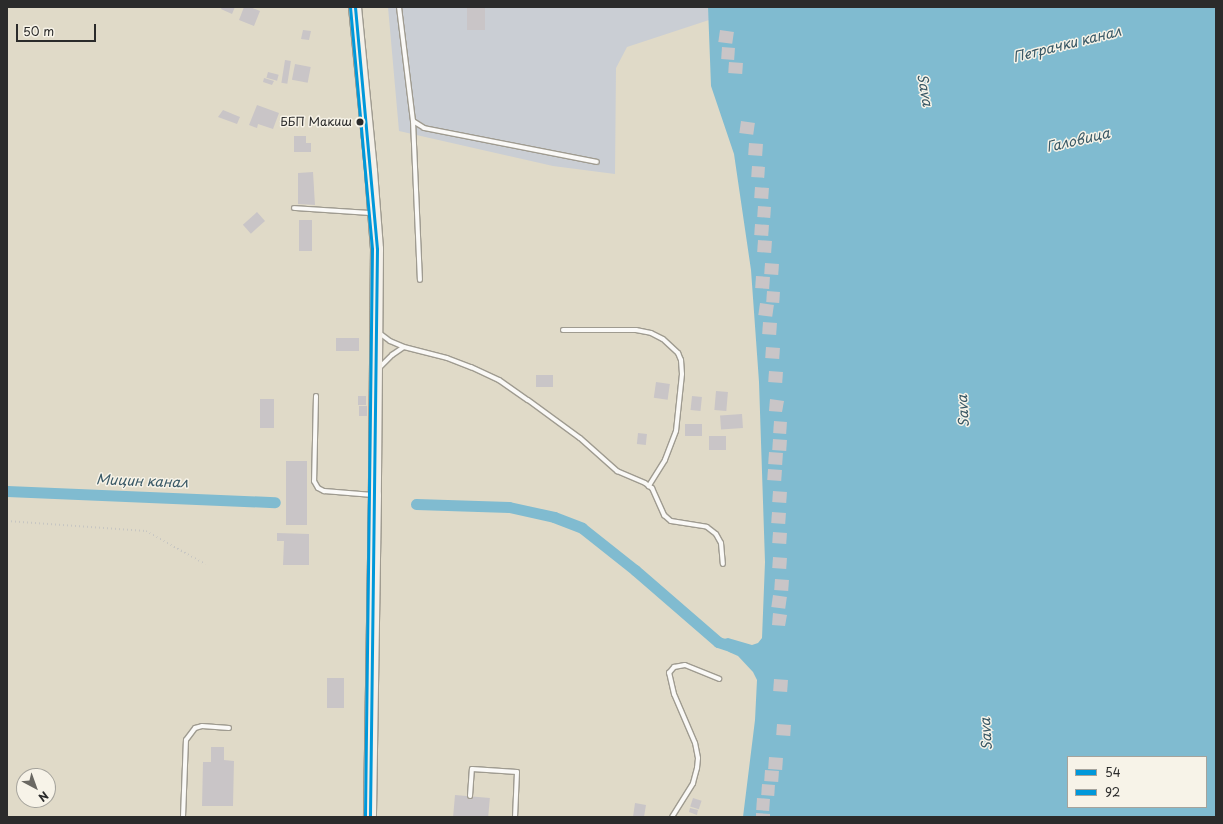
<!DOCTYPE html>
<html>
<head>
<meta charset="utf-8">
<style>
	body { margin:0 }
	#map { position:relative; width:1223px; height:824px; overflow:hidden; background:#e0dac8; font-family:"Playpen Sans",sans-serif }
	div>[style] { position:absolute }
	.industrial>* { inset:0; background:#caced4 }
	.water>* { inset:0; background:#80bbd0 }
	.canal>* { height:11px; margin:-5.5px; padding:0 5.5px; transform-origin:5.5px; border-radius:5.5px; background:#80bbd0 }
	.building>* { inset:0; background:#c9c5c7; transform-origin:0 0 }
	.path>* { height:2px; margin-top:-1px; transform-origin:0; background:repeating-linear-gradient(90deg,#c7c6c2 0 1px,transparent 0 4px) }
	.roads { filter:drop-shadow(1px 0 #9f9b90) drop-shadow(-1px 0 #9f9b90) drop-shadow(0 1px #9f9b90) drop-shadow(0 -1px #9f9b90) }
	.lane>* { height:4px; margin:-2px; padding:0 2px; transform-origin:2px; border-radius:2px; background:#faf9f7 }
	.secondary>* { height:12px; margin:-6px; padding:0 6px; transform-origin:6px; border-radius:6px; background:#f4f0e9 }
	.bus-1>* { height:3px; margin:-1.5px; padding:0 1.5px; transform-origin:1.5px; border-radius:1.5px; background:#0098da }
	.bus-2>* { height:3px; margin:-1.5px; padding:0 1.5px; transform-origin:1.5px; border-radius:1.5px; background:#0098da }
	.dots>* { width:11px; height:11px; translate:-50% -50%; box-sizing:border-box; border:2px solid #f7f3e8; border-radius:50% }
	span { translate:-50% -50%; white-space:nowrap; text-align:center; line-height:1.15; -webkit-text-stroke:3px #f7f3e8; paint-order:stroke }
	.bus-label { font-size:12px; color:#2b2b2b }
	.right { translate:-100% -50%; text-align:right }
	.water-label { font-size:14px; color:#3a5966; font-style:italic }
	.frame { position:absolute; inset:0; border:8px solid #2b2b2b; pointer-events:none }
	.legend { position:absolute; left:1067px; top:756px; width:140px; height:52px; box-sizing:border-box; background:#f7f3e8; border:1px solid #a5a39c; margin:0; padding:5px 7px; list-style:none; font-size:12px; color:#2b2b2b }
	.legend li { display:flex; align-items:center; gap:8px; height:20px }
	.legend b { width:20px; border:1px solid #a5a39c }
	.north { position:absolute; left:16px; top:768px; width:40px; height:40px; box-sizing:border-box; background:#f7f3e8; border:1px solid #a5a39c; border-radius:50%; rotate:139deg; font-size:11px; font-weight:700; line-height:16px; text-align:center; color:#2b2b2b }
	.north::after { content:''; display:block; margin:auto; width:14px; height:18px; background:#6a6862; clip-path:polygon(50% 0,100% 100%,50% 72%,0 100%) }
	.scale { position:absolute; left:16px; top:24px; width:80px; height:18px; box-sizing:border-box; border:2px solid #2b2b2b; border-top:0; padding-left:5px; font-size:12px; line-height:14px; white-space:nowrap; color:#2b2b2b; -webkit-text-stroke:3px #f7f3e8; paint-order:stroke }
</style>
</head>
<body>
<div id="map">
	<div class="industrial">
		<i style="clip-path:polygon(388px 7px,708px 7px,709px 20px,627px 47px,616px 68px,615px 174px,553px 166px,399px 131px)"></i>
	</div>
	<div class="water">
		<i style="clip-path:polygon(evenodd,708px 7px,1216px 7px,1216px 817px,743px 817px,755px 720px,757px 680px,753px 672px,738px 656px,729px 652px,718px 642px,720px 640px,728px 638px,752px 645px,758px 643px,762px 638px,765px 562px,759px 382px,751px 270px,734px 154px,711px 86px,708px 7px,1068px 757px,1206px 757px,1206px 807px,1068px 807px,1068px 757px)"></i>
	</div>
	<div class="canal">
		<i style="left:7px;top:491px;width:268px;rotate:2.4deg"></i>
		<i style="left:416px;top:504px;width:93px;rotate:1.8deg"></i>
		<i style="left:509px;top:507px;width:46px;rotate:12.5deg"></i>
		<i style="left:554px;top:517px;width:30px;rotate:21deg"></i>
		<i style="left:582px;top:528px;width:68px;rotate:38.4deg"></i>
		<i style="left:635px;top:570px;width:110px;rotate:40.9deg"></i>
		<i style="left:718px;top:642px;width:16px;rotate:18deg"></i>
	</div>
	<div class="building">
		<i style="clip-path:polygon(222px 7px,235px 7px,232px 14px,221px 9px)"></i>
		<i style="clip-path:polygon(244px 7px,250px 7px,260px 11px,254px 26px,239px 20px)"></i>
		<i style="left:467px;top:7px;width:18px;height:23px"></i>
		<i style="clip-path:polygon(303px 30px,311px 31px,309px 40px,301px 39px)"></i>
		<i style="left:720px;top:30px;width:14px;height:12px;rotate:8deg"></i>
		<i style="left:722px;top:47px;width:13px;height:12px;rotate:4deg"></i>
		<i style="left:285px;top:60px;width:6px;height:23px;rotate:9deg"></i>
		<i style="left:729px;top:62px;width:14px;height:11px;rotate:4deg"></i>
		<i style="left:295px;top:64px;width:16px;height:16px;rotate:11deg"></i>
		<i style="left:268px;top:72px;width:11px;height:6px;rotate:15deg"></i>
		<i style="clip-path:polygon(264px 78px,274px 81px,272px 85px,263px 82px)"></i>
		<i style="clip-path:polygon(257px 105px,279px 113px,273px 129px,258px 124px,257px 128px,249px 125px)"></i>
		<i style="clip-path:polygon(223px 110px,240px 117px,237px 124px,218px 117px)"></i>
		<i style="left:741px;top:121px;width:14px;height:12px;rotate:8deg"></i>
		<i style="clip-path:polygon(294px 136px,306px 136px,306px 143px,311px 143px,311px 152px,294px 152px)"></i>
		<i style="left:749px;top:143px;width:14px;height:12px;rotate:4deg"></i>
		<i style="left:752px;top:166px;width:13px;height:11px;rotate:4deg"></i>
		<i style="clip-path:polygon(313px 172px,315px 205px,298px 204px,298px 173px)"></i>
		<i style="left:755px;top:187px;width:14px;height:11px;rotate:4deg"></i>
		<i style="left:758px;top:206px;width:13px;height:11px;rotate:4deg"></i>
		<i style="left:257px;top:212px;width:12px;height:19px;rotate:48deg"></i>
		<i style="left:299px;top:220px;width:13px;height:31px"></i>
		<i style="left:755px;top:224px;width:14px;height:11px;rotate:4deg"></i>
		<i style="left:758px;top:240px;width:14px;height:12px;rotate:4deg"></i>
		<i style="left:765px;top:263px;width:14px;height:11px;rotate:4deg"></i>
		<i style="left:756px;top:276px;width:14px;height:12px;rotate:4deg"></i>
		<i style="left:767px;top:291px;width:13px;height:11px;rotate:4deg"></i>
		<i style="left:760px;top:303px;width:14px;height:12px;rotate:8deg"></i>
		<i style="left:763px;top:322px;width:14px;height:12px;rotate:4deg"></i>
		<i style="left:336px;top:338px;width:23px;height:13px"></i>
		<i style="left:766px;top:347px;width:14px;height:11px;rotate:4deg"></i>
		<i style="left:769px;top:371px;width:14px;height:11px;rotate:4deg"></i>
		<i style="left:536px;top:375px;width:17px;height:12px"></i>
		<i style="left:656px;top:382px;width:14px;height:16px;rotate:8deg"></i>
		<i style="left:716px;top:391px;width:12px;height:19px;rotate:5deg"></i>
		<i style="left:366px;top:396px;width:9px;height:8px;rotate:90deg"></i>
		<i style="left:692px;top:396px;width:10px;height:14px;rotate:6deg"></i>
		<i style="left:260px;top:399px;width:14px;height:29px"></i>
		<i style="clip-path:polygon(770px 399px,784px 401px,782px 412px,769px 411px)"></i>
		<i style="left:359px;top:406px;width:8px;height:10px"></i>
		<i style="left:742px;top:414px;width:14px;height:22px;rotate:86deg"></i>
		<i style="left:774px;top:421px;width:13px;height:12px;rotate:4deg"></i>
		<i style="left:685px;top:424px;width:17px;height:12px"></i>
		<i style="left:638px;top:433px;width:9px;height:11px;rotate:6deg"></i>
		<i style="left:709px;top:436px;width:17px;height:14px"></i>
		<i style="left:773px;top:439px;width:14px;height:11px;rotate:4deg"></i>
		<i style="left:769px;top:452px;width:14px;height:12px;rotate:4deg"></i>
		<i style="left:286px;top:461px;width:21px;height:64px"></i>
		<i style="left:768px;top:469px;width:14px;height:11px;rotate:4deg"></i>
		<i style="left:773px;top:491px;width:14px;height:11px;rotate:4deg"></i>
		<i style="left:772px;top:512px;width:14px;height:11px;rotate:4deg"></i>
		<i style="left:773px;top:532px;width:14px;height:11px;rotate:4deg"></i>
		<i style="clip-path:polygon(277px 533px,309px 534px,309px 565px,283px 565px,284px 541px,277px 541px)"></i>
		<i style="left:773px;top:557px;width:14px;height:11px;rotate:4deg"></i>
		<i style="left:775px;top:579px;width:14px;height:11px;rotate:4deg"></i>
		<i style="left:773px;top:595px;width:14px;height:12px;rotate:8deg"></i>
		<i style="clip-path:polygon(773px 613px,787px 615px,785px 626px,772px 625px)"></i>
		<i style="left:327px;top:678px;width:17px;height:30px"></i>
		<i style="left:774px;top:679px;width:14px;height:12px;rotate:4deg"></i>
		<i style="left:777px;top:724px;width:14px;height:11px;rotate:4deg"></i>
		<i style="clip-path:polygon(211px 747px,224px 747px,224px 760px,234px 761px,233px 806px,202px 806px,203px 762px,211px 762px)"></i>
		<i style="left:769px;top:757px;width:14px;height:12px;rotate:4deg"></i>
		<i style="left:765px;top:770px;width:14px;height:11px;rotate:4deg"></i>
		<i style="left:762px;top:784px;width:13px;height:11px;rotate:4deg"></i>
		<i style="left:455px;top:795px;width:35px;height:22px;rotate:5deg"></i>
		<i style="left:693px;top:798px;width:9px;height:9px;rotate:18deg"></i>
		<i style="left:757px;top:798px;width:13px;height:12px;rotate:4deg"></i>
		<i style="clip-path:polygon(635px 803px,646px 805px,644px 817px,633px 817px)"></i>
		<i style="clip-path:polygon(690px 808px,698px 810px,697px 815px,689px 812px)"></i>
		<i style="clip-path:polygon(756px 813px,770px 814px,770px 817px,756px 817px)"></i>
	</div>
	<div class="path">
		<i style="left:7px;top:521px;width:139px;rotate:4.1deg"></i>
		<i style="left:146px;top:531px;width:68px;rotate:29.2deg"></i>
	</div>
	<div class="roads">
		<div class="lane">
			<i style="left:399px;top:7px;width:115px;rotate:83deg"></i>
			<i style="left:413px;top:121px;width:13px;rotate:32deg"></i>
			<i style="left:424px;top:128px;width:176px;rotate:11.1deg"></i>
			<i style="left:413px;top:121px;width:159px;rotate:87.5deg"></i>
			<i style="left:294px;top:208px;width:78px;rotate:3.7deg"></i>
			<i style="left:563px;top:330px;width:73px"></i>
			<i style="left:636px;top:330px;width:15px;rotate:11deg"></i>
			<i style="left:651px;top:333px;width:13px;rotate:27deg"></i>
			<i style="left:663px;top:339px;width:21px;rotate:43deg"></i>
			<i style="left:678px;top:353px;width:8px;rotate:67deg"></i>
			<i style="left:681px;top:360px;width:14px;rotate:86deg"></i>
			<i style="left:682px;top:374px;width:57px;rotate:96deg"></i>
			<i style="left:676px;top:431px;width:31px;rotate:111deg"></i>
			<i style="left:665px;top:460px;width:31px;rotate:122deg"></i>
			<i style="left:378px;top:332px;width:15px;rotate:37deg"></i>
			<i style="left:390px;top:341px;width:15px;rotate:23deg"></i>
			<i style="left:404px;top:347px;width:44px;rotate:14.3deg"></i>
			<i style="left:447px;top:358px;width:26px;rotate:21deg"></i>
			<i style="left:471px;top:367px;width:31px;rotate:25deg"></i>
			<i style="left:499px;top:380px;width:35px;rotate:35deg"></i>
			<i style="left:528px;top:400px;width:64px;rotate:36.2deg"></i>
			<i style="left:580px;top:438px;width:50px;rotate:41.7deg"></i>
			<i style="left:617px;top:471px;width:30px;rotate:23deg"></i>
			<i style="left:645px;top:483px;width:9px;rotate:36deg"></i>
			<i style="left:652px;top:488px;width:30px;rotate:66deg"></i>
			<i style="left:664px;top:515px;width:9px;rotate:41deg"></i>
			<i style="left:671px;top:521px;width:36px;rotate:9deg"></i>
			<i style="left:707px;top:527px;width:11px;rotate:38deg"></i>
			<i style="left:716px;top:534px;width:10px;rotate:61deg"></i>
			<i style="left:721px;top:543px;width:21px;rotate:85deg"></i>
			<i style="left:378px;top:369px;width:20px;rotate:-45deg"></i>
			<i style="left:392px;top:355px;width:14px;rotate:-34deg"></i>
			<i style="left:316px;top:396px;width:85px;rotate:91.3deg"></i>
			<i style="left:314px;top:481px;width:8px;rotate:60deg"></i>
			<i style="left:318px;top:488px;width:7px;rotate:27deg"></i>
			<i style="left:324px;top:491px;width:49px;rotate:4.7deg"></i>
			<i style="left:470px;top:796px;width:27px;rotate:-86deg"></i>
			<i style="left:472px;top:769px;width:45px;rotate:3.8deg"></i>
			<i style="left:517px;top:772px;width:45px;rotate:92.5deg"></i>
			<i style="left:183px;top:817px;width:77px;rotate:-87.8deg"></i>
			<i style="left:186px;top:740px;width:15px;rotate:-53deg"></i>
			<i style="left:195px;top:728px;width:7px;rotate:-16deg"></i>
			<i style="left:202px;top:726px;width:27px;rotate:4deg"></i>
			<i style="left:672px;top:817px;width:40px;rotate:-58deg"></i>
			<i style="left:693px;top:783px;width:16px;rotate:-75deg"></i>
			<i style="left:697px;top:768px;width:10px;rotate:-84deg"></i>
			<i style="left:698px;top:758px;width:15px;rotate:-101deg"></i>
			<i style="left:695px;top:743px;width:53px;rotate:-113.2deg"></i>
			<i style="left:674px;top:694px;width:22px;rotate:-103deg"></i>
			<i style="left:669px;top:673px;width:8px;rotate:-50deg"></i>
			<i style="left:674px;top:667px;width:11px;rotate:-10deg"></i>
			<i style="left:685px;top:665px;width:37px;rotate:22deg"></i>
		</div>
		<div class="secondary">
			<i style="left:355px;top:7px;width:165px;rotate:84.4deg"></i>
			<i style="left:371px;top:171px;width:78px;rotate:85.6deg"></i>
			<i style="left:377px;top:249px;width:246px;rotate:90.5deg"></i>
			<i style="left:375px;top:495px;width:322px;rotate:90.9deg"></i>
		</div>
	</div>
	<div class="bus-1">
		<i style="left:355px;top:7px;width:243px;rotate:84.8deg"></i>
		<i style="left:377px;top:249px;width:568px;rotate:90.71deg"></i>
	</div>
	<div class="bus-2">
		<i style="left:350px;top:7px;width:243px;rotate:84.8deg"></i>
		<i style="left:372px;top:249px;width:568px;rotate:90.71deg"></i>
	</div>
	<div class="dots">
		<i style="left:360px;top:122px;background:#2b2b2b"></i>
	</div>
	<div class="bus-label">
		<span class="right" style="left:352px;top:122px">ББП Макиш</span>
	</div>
	<div class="water-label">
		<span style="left:1067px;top:44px;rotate:-14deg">Петрачки канал</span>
		<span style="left:925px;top:90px;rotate:80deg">Sava</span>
		<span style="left:1078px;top:140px;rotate:-13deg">Галовица</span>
		<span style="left:963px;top:411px;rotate:-94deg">Sava</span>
		<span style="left:142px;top:481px;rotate:2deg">Мицин канал</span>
		<span style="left:986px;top:734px;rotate:-94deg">Sava</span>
	</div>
	<div class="frame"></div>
	<ul class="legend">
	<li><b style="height:5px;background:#0098da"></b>54</li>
	<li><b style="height:5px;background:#0098da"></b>92</li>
	</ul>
	<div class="north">N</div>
	<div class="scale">50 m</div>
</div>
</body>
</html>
